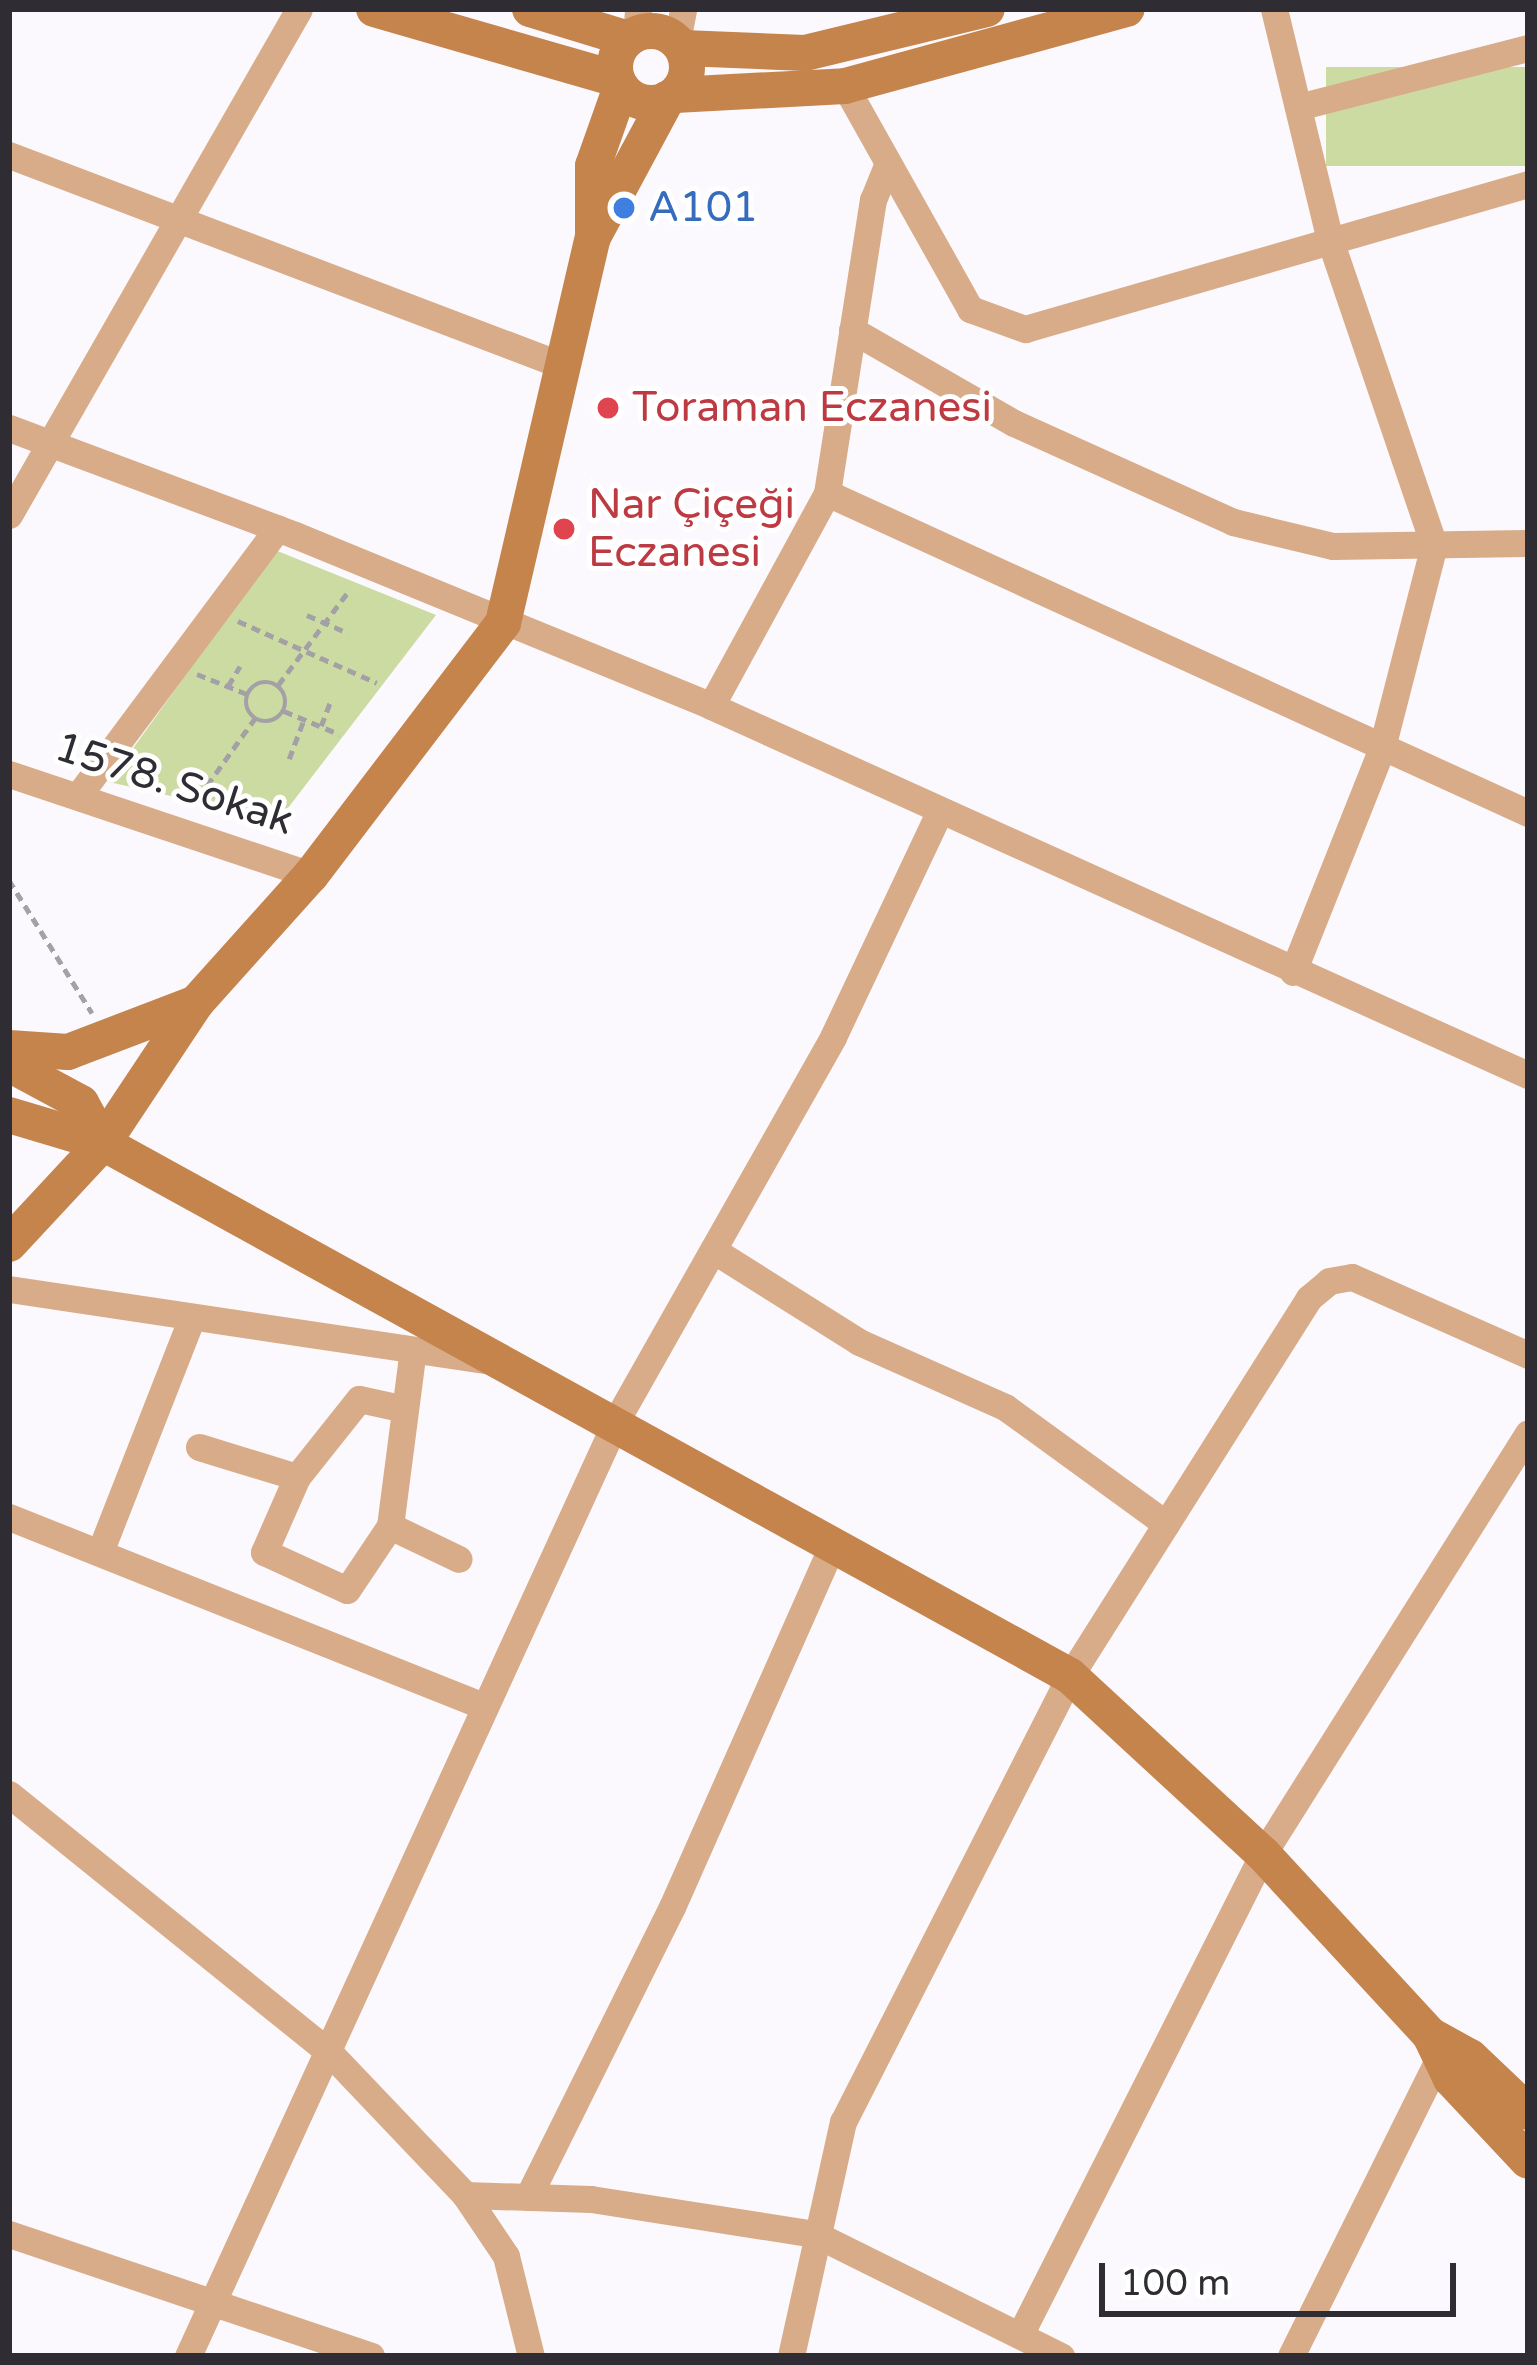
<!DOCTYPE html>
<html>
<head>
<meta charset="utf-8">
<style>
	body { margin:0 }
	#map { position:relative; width:1537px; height:2365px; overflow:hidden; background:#fbf9fd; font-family:"Varela Round",sans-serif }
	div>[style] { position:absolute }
	.green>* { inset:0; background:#ccdba2; transform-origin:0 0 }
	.path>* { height:4.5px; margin-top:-2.25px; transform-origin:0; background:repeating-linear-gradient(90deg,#a3a0a6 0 9px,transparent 0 15px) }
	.path>.ring { margin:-2.25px; padding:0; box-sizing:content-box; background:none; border:4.5px solid #a3a0a6; border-radius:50% }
	.street>* { height:27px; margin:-13.5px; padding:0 13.5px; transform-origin:13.5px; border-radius:13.5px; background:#d8ac88 }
	.secondary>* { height:36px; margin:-18px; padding:0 18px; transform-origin:18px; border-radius:18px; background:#c4844c }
	.secondary>.ring { margin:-18px; padding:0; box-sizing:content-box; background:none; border:36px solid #c4844c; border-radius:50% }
	.dots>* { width:33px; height:33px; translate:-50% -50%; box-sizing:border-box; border:6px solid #fff; border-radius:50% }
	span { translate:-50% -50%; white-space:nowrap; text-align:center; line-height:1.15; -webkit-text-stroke:10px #fff; paint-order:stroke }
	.shop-label { font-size:42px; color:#366cbe }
	.left { translate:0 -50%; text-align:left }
	.health-label { font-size:42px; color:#be3a42 }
	.street-label { font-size:42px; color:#2f2c33 }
	.frame { position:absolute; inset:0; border:12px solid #2f2c33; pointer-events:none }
	.scale { position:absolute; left:1099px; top:2263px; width:357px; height:54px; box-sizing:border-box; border:6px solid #2f2c33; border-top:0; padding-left:15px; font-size:36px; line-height:42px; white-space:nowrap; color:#2f2c33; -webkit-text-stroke:9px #fff; paint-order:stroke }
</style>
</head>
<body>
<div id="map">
	<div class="green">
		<i style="left:1528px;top:67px;width:99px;height:202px;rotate:90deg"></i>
		<i style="clip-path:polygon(275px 550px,436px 615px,288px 808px,255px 815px,109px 782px)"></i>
	</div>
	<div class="path">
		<i style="left:307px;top:615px;width:45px;rotate:23.7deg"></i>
		<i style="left:238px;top:621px;width:152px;rotate:24deg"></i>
		<i style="left:197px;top:674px;width:54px;rotate:21.8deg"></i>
		<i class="ring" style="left:246px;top:682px;width:35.5px;height:35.5px"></i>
		<i style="left:278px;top:685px;width:120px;rotate:-53.1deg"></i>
		<i style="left:228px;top:686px;width:23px;rotate:-59deg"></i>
		<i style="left:284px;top:711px;width:60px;rotate:22.7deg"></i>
		<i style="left:321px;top:726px;width:25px;rotate:-69deg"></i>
		<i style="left:289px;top:759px;width:43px;rotate:-69.4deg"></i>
		<i style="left:198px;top:798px;width:98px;rotate:-54.5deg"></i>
		<i style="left:9px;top:880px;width:157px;rotate:58deg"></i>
	</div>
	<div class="street">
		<i style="left:1274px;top:9px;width:235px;rotate:76.4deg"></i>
		<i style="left:1329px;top:237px;width:325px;rotate:71.2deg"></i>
		<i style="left:1434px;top:545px;width:210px;rotate:104.4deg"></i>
		<i style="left:1382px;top:748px;width:241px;rotate:111.7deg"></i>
		<i style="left:636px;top:34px;width:25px;rotate:-85deg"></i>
		<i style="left:677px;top:41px;width:33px;rotate:-79deg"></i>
		<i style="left:845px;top:86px;width:256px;rotate:60.7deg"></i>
		<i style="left:970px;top:309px;width:59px;rotate:20deg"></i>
		<i style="left:1025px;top:329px;width:523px;rotate:-16.08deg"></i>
		<i style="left:1298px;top:107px;width:237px;rotate:-14.4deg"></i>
		<i style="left:9px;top:155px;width:594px;rotate:20.82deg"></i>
		<i style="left:852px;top:330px;width:187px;rotate:29.9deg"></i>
		<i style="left:1014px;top:423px;width:240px;rotate:24.3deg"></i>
		<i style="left:1233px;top:522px;width:103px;rotate:13.5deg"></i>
		<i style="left:1333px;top:546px;width:195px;rotate:-0.9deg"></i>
		<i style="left:9px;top:428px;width:305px;rotate:20.5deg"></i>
		<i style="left:295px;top:535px;width:450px;rotate:22.3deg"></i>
		<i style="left:711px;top:706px;width:896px;rotate:24.31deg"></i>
		<i style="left:827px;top:493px;width:771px;rotate:24.54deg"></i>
		<i style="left:9px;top:515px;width:583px;rotate:-60.18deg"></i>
		<i style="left:711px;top:706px;width:243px;rotate:-61.4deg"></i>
		<i style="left:827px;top:493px;width:297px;rotate:-81.1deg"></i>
		<i style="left:873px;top:200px;width:37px;rotate:-68deg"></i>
		<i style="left:9px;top:774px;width:318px;rotate:18.5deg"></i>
		<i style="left:78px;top:796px;width:334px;rotate:-53.3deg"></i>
		<i style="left:713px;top:1250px;width:173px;rotate:32.2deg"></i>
		<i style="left:859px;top:1342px;width:160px;rotate:24deg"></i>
		<i style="left:1005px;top:1407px;width:199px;rotate:36deg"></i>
		<i style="left:9px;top:1289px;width:482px;rotate:8.5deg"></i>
		<i style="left:405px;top:1409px;width:47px;rotate:-167.7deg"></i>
		<i style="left:359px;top:1399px;width:100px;rotate:128.5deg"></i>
		<i style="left:297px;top:1477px;width:82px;rotate:113.7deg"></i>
		<i style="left:264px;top:1552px;width:91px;rotate:24.6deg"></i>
		<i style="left:347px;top:1590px;width:77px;rotate:-56.1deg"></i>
		<i style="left:390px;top:1526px;width:177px;rotate:-82.6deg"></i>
		<i style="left:199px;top:1447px;width:102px;rotate:17deg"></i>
		<i style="left:9px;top:1517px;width:508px;rotate:21.72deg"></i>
		<i style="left:390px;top:1526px;width:76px;rotate:25.6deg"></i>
		<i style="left:100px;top:1552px;width:252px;rotate:-68.6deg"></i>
		<i style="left:9px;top:1794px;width:411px;rotate:38.9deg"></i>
		<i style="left:329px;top:2052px;width:197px;rotate:46.4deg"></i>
		<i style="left:465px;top:2195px;width:73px;rotate:56.1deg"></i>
		<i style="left:506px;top:2256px;width:103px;rotate:76deg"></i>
		<i style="left:465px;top:2195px;width:126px;rotate:1.8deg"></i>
		<i style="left:591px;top:2199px;width:227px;rotate:8.9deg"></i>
		<i style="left:815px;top:2234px;width:275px;rotate:26.4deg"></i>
		<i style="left:528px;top:2197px;width:324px;rotate:-63.6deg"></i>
		<i style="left:672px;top:1907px;width:398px;rotate:-66.1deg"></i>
		<i style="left:9px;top:2234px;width:382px;rotate:18.6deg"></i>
		<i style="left:1020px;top:2335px;width:539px;rotate:-63.2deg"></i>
		<i style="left:1263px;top:1854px;width:497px;rotate:-57.8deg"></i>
		<i style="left:188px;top:2356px;width:1028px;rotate:-65.4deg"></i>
		<i style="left:616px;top:1421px;width:441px;rotate:-60.5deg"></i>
		<i style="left:833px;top:1037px;width:248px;rotate:-64.7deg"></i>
		<i style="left:791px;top:2356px;width:240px;rotate:-77.5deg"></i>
		<i style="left:843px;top:2122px;width:500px;rotate:-63.03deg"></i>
		<i style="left:1070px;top:1676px;width:447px;rotate:-57.7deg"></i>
		<i style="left:1309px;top:1298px;width:26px;rotate:-40deg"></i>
		<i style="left:1329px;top:1281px;width:23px;rotate:-10deg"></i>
		<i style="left:1352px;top:1277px;width:193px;rotate:23.9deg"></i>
		<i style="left:1291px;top:2356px;width:335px;rotate:-63.6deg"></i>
	</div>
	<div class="secondary">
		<i style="left:374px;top:9px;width:253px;rotate:16.1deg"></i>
		<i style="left:530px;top:9px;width:102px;rotate:17deg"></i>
		<i class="ring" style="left:615px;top:31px;width:36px;height:36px"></i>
		<i style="left:683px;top:48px;width:122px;rotate:2.3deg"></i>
		<i style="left:805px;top:53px;width:187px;rotate:-13.6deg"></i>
		<i style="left:675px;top:95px;width:170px;rotate:-3deg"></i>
		<i style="left:845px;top:86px;width:292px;rotate:-15.3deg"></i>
		<i style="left:593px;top:237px;width:157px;rotate:-61.8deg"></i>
		<i style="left:9px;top:1048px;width:59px;rotate:3.9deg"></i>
		<i style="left:68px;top:1052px;width:137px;rotate:-20.9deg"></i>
		<i style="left:9px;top:1064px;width:82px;rotate:28.4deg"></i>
		<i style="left:81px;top:1103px;width:46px;rotate:61.2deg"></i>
		<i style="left:9px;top:1115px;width:98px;rotate:16.6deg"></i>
		<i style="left:103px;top:1143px;width:1104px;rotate:28.86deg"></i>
		<i style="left:1070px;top:1676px;width:263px;rotate:42.7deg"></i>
		<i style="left:1263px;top:1854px;width:246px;rotate:47.3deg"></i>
		<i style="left:9px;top:1244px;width:138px;rotate:-47.1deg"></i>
		<i style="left:103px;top:1143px;width:168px;rotate:-56.4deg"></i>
		<i style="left:196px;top:1003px;width:172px;rotate:-48.1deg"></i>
		<i style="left:311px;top:875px;width:317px;rotate:-52.7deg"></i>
		<i style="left:503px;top:623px;width:396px;rotate:-76.9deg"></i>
		<i style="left:593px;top:237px;width:71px;rotate:-90deg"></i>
		<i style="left:593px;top:166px;width:84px;rotate:-70.5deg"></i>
		<i style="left:1528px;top:2112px;width:80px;rotate:-136.5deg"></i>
		<i style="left:1470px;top:2057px;width:46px;rotate:-151.2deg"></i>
		<i style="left:1430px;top:2035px;width:49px;rotate:64.5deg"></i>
		<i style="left:1451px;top:2079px;width:112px;rotate:46.8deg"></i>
	</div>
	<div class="dots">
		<i style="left:624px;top:208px;background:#3f7fe0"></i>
		<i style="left:608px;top:408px;background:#e0444e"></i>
		<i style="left:564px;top:529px;background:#e0444e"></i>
	</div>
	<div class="shop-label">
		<span class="left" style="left:648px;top:208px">A101</span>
	</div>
	<div class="health-label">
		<span class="left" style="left:632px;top:408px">Toraman Eczanesi</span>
		<span class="left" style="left:588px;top:529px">Nar Çiçeği<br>Eczanesi</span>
	</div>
	<div class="street-label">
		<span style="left:174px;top:784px;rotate:18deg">1578. Sokak</span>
	</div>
	<div class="frame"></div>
	<div class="scale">100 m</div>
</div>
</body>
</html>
